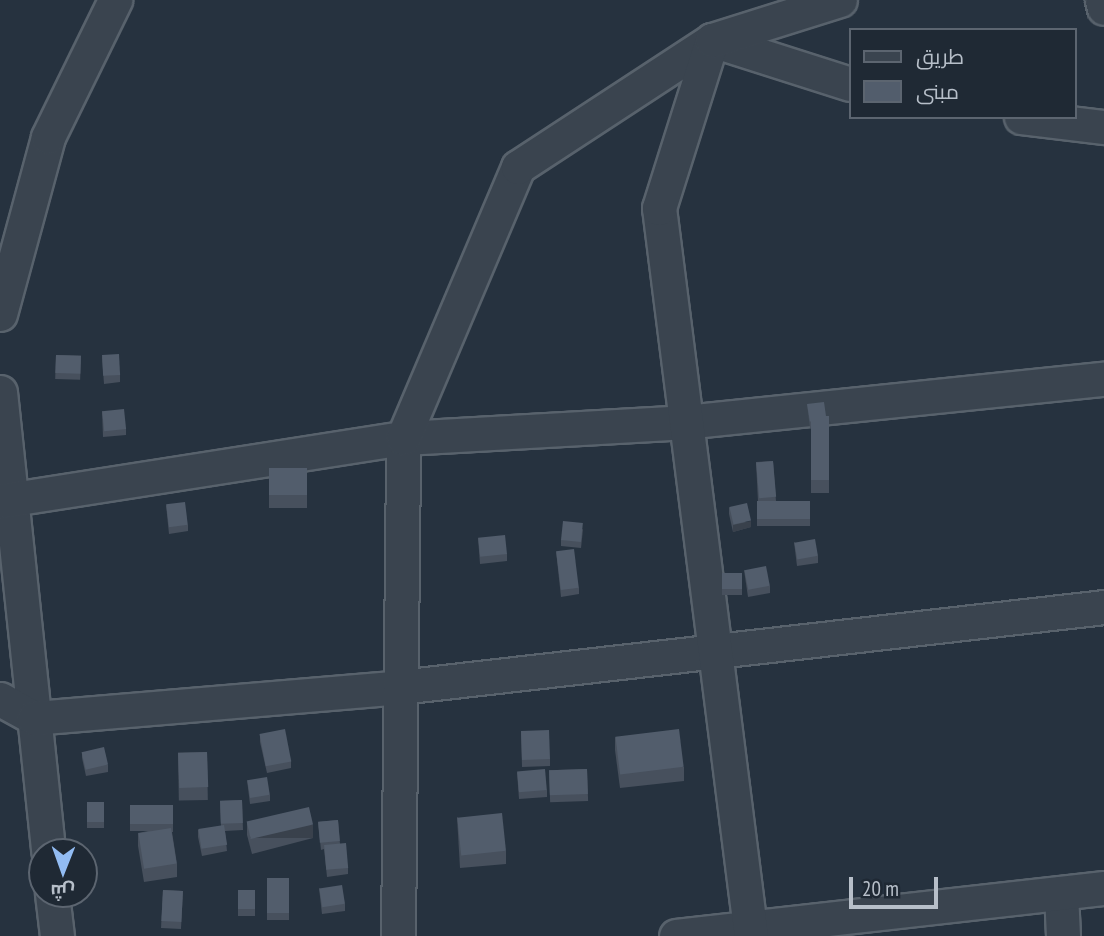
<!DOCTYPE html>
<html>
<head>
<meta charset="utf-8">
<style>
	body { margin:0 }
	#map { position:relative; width:1104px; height:936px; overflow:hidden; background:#26323f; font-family:"PT Sans Narrow",Cairo,sans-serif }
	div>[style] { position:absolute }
	.roads { filter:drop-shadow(2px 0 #58626c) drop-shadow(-2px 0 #58626c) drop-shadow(0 2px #58626c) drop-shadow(0 -2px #58626c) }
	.street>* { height:33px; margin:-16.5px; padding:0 16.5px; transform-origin:16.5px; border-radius:16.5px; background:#3a444f }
	.wall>* { inset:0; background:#47505d; transform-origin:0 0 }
	.shaded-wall>* { inset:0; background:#39414c; transform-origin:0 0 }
	.building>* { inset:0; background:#525d6c; transform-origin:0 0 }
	span { translate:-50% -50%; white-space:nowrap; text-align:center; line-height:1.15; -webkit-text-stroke:6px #1f2934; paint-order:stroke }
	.legend { position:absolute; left:849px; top:28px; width:228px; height:91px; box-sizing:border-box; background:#1f2934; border:2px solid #5c6570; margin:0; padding:9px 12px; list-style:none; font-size:21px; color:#b7bfc9 }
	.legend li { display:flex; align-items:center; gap:14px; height:35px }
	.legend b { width:35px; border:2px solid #5c6570 }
	.north { position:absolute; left:28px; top:838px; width:70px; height:70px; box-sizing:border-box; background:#1f2934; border:2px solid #5c6570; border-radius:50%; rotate:181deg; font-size:19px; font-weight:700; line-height:28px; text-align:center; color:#b7bfc9 }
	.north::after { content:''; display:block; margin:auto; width:24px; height:32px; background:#92bcf3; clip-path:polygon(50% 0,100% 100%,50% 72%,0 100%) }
	.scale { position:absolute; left:849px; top:877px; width:89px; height:32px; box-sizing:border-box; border:4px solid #b7bfc9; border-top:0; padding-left:9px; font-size:21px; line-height:24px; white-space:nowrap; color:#b7bfc9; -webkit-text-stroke:5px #1f2934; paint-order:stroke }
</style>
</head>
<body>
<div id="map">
	<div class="roads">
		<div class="street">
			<i style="left:1102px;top:0;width:8px;rotate:76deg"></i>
			<i style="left:1021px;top:117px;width:84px;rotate:6.9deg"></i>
			<i style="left:0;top:314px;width:183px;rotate:-74.8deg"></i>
			<i style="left:48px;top:137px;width:153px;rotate:-63.9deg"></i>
			<i style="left:0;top:392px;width:462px;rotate:84deg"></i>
			<i style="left:0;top:501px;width:408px;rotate:-8.9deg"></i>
			<i style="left:403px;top:438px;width:282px;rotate:-3.2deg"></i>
			<i style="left:685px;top:422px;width:421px;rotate:-5.9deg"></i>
			<i style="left:0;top:699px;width:39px;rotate:29deg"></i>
			<i style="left:34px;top:718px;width:367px;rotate:-4.8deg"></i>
			<i style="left:400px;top:687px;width:709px;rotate:-6.48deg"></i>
			<i style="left:1061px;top:893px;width:43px;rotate:87.3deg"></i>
			<i style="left:52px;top:894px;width:42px;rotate:83.2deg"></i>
			<i style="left:398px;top:936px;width:498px;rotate:-89.4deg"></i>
			<i style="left:403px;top:438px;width:294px;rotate:-67deg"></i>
			<i style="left:518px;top:167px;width:232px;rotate:-33.2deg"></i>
			<i style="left:712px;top:40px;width:145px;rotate:17.7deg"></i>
			<i style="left:676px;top:936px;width:431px;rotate:-6.4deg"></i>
			<i style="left:751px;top:936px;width:734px;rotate:-97.2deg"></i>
			<i style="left:659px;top:208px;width:176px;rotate:-72.5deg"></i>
			<i style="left:712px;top:40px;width:134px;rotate:-17.4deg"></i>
		</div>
	</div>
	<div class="wall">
		<i style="left:56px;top:355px;width:25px;height:24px;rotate:2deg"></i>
		<i style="clip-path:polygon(102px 356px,120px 375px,120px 382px,104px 384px)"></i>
		<i style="clip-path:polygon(807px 404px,826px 416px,829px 416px,829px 493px,811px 493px,811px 428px,810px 428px)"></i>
		<i style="clip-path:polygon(102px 411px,126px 429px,126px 435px,103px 437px)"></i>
		<i style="clip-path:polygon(773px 461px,776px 501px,810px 501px,810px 526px,757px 526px,757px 502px,758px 502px,756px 462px)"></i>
		<i style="left:307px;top:468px;width:40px;height:38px;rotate:90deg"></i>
		<i style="clip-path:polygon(166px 505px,188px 525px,188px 531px,169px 534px)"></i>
		<i style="clip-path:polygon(729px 507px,751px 527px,733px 532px,729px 514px)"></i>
		<i style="clip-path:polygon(583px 529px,581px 548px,561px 546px,561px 540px)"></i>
		<i style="clip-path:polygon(478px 538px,507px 554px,507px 561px,480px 564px)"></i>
		<i style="clip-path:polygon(794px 542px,818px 556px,818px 563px,797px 566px)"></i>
		<i style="clip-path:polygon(556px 551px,579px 588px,579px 594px,561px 597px)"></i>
		<i style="clip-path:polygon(744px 570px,770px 586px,770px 593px,748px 597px)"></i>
		<i style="left:722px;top:573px;width:20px;height:22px"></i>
		<i style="clip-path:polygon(521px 731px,550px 759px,550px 766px,522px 767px)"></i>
		<i style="clip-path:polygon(260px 735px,291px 761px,291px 768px,267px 773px,260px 742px)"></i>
		<i style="clip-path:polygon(615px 737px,684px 767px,684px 781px,620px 788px,615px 750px)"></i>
		<i style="clip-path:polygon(82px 752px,108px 765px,108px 772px,86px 776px,82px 758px)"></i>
		<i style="left:207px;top:752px;width:48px;height:29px;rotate:89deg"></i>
		<i style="left:587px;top:769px;width:32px;height:38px;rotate:88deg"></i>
		<i style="clip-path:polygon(517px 772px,547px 790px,547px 797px,519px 799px)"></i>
		<i style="clip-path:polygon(247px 780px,270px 795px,270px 801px,250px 804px)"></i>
		<i style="clip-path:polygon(242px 800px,243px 830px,225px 831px,227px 851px,202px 856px,198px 837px,198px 830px,221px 826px,220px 801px)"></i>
		<i style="left:87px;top:802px;width:17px;height:26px"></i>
		<i style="clip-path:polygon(130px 805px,173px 805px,173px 832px,172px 832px,177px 864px,177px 877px,144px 882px,138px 846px,138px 833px,148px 831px,130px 831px)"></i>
		<i style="clip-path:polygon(457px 817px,506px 851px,506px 864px,460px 868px)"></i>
		<i style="clip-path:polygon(338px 820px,340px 844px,348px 868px,348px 874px,327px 877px,324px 849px,321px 850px,318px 822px)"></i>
		<i style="clip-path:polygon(247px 822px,313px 838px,252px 854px,247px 835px)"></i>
		<i style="left:267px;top:878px;width:22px;height:42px"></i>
		<i style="clip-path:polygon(319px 888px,345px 904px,345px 911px,322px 914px)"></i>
		<i style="left:163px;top:890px;width:20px;height:38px;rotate:3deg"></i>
		<i style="left:238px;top:890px;width:17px;height:26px"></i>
	</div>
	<div class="shaded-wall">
		<i style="clip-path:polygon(751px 521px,751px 527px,733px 532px,733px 525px)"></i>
		<i style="left:313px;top:825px;width:13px;height:63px;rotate:90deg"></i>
	</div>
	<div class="building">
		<i style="left:119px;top:354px;width:21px;height:17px;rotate:87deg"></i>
		<i style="left:56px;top:355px;width:25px;height:18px;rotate:2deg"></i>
		<i style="clip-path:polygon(824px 402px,826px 416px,811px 416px,811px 421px,810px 422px,807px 404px)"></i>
		<i style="left:124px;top:409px;width:20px;height:22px;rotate:84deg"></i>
		<i style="left:811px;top:416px;width:18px;height:64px"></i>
		<i style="left:773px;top:461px;width:36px;height:17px;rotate:85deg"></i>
		<i style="left:307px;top:468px;width:27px;height:38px;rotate:90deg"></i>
		<i style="left:810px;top:501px;width:18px;height:53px;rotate:90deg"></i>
		<i style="left:185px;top:502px;width:23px;height:19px;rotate:83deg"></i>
		<i style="left:747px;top:503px;width:18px;height:18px;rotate:77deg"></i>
		<i style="left:563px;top:521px;width:20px;height:19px;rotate:6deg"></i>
		<i style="left:505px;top:535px;width:19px;height:27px;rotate:84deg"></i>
		<i style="left:815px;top:539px;width:17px;height:21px;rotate:80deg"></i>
		<i style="left:574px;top:549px;width:39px;height:18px;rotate:83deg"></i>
		<i style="left:766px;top:566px;width:20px;height:22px;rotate:79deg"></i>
		<i style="left:722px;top:573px;width:20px;height:16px"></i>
		<i style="left:285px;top:729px;width:33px;height:26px;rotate:79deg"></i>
		<i style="left:679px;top:729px;width:38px;height:64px;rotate:83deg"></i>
		<i style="left:549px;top:730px;width:29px;height:28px;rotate:88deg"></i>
		<i style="left:104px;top:747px;width:18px;height:23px;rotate:77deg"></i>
		<i style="left:207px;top:752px;width:35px;height:29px;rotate:88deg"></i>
		<i style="left:545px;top:769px;width:21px;height:28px;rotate:85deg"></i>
		<i style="left:587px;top:769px;width:25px;height:38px;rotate:88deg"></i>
		<i style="left:267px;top:777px;width:18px;height:20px;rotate:81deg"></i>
		<i style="left:242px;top:800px;width:23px;height:22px;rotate:88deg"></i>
		<i style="left:87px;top:802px;width:17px;height:20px"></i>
		<i style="left:130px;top:805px;width:43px;height:19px"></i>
		<i style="left:309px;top:807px;width:18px;height:64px;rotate:77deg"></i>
		<i style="left:502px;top:813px;width:38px;height:45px;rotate:84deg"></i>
		<i style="left:338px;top:820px;width:21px;height:20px;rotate:85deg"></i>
		<i style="left:224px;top:825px;width:20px;height:26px;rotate:81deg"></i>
		<i style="left:171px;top:828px;width:36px;height:33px;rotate:81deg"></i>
		<i style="left:346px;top:843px;width:25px;height:22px;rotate:85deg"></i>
		<i style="left:267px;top:878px;width:22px;height:35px"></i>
		<i style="left:342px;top:885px;width:19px;height:23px;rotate:81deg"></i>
		<i style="left:163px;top:890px;width:20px;height:31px;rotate:3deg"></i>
		<i style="left:238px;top:890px;width:17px;height:19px"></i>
	</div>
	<ul class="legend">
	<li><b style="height:9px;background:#3a444f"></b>طريق</li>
	<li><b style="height:19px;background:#525d6c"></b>مبنى</li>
	</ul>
	<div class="north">ش</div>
	<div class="scale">20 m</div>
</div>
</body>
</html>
